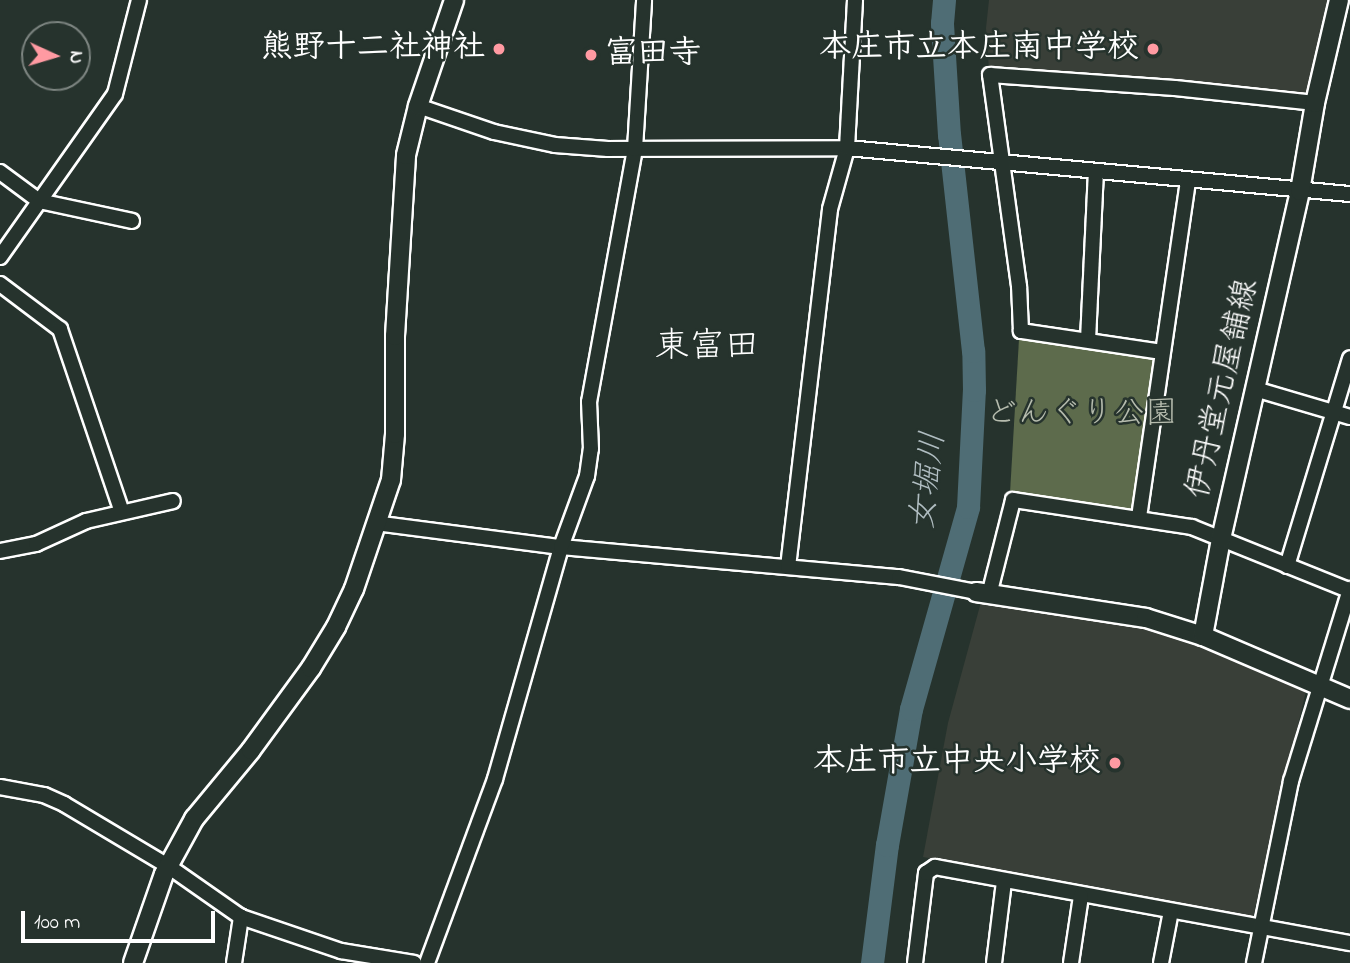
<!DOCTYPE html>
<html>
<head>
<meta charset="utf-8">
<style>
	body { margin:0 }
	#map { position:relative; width:1350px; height:963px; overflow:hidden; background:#26332d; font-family:"Indie Flower","Klee One",sans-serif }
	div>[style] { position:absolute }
	.built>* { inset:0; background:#393f38 }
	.green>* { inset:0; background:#5d6b4c }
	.river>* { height:23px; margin:-11.5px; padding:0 11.5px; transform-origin:11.5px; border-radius:11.5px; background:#4f6d75 }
	.roads { filter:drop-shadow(2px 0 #fff) drop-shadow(-2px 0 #fff) drop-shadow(0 2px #fff) drop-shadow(0 -2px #fff) }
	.minor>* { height:14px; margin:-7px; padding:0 7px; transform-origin:7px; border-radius:7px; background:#26332d }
	.tertiary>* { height:18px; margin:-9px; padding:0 9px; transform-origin:9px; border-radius:9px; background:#26332d }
	.dots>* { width:19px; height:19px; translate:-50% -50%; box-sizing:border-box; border:4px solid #26332d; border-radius:50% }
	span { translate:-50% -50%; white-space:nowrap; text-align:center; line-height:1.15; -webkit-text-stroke:5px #26332d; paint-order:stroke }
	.poi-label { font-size:32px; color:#fff; font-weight:700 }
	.right { translate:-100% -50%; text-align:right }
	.left { translate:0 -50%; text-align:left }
	.street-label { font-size:32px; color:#fff }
	.park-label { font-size:32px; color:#b6bcae }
	.water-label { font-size:33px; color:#b0bdc1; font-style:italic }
	.quarter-label { font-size:35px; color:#fff }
	.north { position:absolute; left:21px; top:21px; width:70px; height:70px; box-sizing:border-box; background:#26332d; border:2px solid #7d8581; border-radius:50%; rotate:94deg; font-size:19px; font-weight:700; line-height:28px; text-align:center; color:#fff }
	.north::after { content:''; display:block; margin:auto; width:24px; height:32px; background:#ff9aa2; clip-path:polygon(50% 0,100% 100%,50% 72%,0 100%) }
	.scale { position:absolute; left:21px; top:911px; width:194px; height:32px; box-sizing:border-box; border:4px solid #fff; border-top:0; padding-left:9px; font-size:21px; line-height:24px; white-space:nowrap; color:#fff; -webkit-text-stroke:5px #26332d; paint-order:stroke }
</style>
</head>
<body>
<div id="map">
	<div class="built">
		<i style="clip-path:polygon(989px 0,1327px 0,1310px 90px,1303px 95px,989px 70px,986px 28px)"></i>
		<i style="clip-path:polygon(981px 602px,1140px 626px,1216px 648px,1306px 691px,1253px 917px,923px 857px,948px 723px)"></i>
	</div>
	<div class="green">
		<i style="clip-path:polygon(1019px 339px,1152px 357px,1155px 361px,1133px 509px,1010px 493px)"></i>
	</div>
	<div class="river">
		<i style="left:872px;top:963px;width:119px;rotate:-82.8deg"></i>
		<i style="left:887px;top:845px;width:138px;rotate:-80deg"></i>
		<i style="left:911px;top:709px;width:210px;rotate:-74.2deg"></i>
		<i style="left:968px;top:507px;width:117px;rotate:-87.1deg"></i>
		<i style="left:974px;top:390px;width:39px;rotate:-91deg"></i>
		<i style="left:973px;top:351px;width:217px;rotate:-96.3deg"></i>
		<i style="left:949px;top:135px;width:112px;rotate:-93.6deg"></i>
		<i style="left:942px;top:23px;width:23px;rotate:-85deg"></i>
	</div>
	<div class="roads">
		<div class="minor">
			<i style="left:418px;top:106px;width:80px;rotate:18.9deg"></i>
			<i style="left:494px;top:132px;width:62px;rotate:12deg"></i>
			<i style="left:555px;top:145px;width:53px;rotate:4.3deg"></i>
			<i style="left:608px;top:149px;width:239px;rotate:-0.2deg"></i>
			<i style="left:847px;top:148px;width:505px;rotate:5.23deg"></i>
			<i style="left:0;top:172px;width:49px;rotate:36.6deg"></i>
			<i style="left:39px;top:201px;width:95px;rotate:12.1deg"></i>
			<i style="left:0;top:257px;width:199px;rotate:-54.8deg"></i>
			<i style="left:115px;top:94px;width:97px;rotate:-75.7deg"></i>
			<i style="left:0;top:284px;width:75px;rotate:36.9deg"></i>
			<i style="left:60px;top:329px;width:193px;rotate:71.3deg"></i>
			<i style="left:1088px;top:340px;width:167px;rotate:-87.3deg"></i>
			<i style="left:1162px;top:352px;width:143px;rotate:-171.5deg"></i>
			<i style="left:1021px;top:331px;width:45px;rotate:-92.5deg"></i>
			<i style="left:1019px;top:286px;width:213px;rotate:-97.8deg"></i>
			<i style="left:990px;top:75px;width:185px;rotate:4deg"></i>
			<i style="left:1175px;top:88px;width:141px;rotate:6.1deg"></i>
			<i style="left:1255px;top:389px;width:99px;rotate:16.4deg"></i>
			<i style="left:1139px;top:517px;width:340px;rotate:-81.7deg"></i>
			<i style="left:375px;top:523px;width:188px;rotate:7.4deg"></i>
			<i style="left:561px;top:547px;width:339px;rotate:5.1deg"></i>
			<i style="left:899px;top:577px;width:78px;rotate:11deg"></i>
			<i style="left:0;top:551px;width:37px;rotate:-11deg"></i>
			<i style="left:36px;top:544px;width:55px;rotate:-24.7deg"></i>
			<i style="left:86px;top:521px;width:89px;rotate:-12.9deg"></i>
			<i style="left:1287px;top:566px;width:217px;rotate:-73.1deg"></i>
			<i style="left:788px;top:567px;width:360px;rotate:-83.3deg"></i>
			<i style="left:830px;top:209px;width:63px;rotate:-74.4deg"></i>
			<i style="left:847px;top:148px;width:148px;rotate:-86.9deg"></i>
			<i style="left:989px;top:595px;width:98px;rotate:-75.8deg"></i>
			<i style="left:1013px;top:500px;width:181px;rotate:8.6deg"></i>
			<i style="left:1192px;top:527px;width:169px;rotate:21.9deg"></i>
			<i style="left:0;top:787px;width:45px;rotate:10.3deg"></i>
			<i style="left:44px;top:795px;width:22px;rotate:24deg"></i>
			<i style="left:64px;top:804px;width:121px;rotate:30.8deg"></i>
			<i style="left:168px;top:866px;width:89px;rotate:34.9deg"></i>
			<i style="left:241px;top:917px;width:106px;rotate:18.8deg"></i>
			<i style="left:341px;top:951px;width:74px;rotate:9.3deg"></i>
			<i style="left:234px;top:963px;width:47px;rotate:-81.3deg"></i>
			<i style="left:427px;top:963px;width:196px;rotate:-69.7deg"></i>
			<i style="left:495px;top:779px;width:241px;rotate:-74.1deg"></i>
			<i style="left:561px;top:547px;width:76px;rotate:-69.9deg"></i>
			<i style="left:587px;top:476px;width:27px;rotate:-82deg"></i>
			<i style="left:591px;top:449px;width:47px;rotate:-92.4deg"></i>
			<i style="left:589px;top:402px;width:257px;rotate:-79.7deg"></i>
			<i style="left:635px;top:149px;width:149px;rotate:-86.5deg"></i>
			<i style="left:915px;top:963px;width:91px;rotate:-83deg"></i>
			<i style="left:926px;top:873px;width:11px;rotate:-34deg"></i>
			<i style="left:935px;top:867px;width:422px;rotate:10.4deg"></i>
			<i style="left:994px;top:963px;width:83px;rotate:-83deg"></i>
			<i style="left:1071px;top:963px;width:68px;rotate:-81.5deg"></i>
			<i style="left:1161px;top:963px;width:53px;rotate:-79.1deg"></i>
			<i style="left:1254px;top:963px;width:186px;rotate:-78.5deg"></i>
			<i style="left:1291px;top:781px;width:201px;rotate:-72.9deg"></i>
		</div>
		<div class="tertiary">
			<i style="left:976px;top:592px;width:172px;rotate:8.7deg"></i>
			<i style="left:1146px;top:618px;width:60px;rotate:17.5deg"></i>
			<i style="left:1203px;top:636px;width:160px;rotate:23.2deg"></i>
			<i style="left:1203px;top:636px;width:99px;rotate:-79.5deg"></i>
			<i style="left:1221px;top:539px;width:357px;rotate:-77.2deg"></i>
			<i style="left:1300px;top:191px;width:89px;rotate:-80.3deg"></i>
			<i style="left:1315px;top:103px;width:106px;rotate:-76.9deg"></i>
			<i style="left:133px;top:963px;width:94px;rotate:-70.8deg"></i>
			<i style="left:164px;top:874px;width:63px;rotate:-61.4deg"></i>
			<i style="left:194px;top:819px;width:89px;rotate:-50.4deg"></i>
			<i style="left:251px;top:750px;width:102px;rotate:-53.8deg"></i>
			<i style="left:311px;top:668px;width:48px;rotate:-58.6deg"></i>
			<i style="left:336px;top:627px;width:42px;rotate:-64.7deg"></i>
			<i style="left:354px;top:589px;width:115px;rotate:-71.3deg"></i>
			<i style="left:391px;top:480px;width:46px;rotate:-85deg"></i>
			<i style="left:395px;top:434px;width:98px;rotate:-90deg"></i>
			<i style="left:395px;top:336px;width:181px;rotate:-86.5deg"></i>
			<i style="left:406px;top:155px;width:50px;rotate:-76.2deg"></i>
			<i style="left:418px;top:106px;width:112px;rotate:-71.2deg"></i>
		</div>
	</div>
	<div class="dots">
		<i style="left:499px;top:49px;background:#ff9aa2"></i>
		<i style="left:1153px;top:49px;background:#ff9aa2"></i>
		<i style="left:591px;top:55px;background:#ff9aa2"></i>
		<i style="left:1115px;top:763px;background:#ff9aa2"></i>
	</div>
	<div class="poi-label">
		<span class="right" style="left:485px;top:49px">熊野十二社神社</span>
		<span class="right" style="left:1139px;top:49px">本庄市立本庄南中学校</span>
		<span class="left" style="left:605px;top:55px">富田寺</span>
		<span class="right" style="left:1101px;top:763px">本庄市立中央小学校</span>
	</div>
	<div class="street-label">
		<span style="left:1224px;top:389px;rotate:-77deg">伊丹堂元屋舗線</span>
	</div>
	<div class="park-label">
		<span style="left:1081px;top:415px">どんぐり公園</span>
	</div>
	<div class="water-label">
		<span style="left:930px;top:481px;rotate:-83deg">女堀川</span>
	</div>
	<div class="quarter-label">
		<span style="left:707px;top:348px">東富田</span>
	</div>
	<div class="north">N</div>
	<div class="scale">100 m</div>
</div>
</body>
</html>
